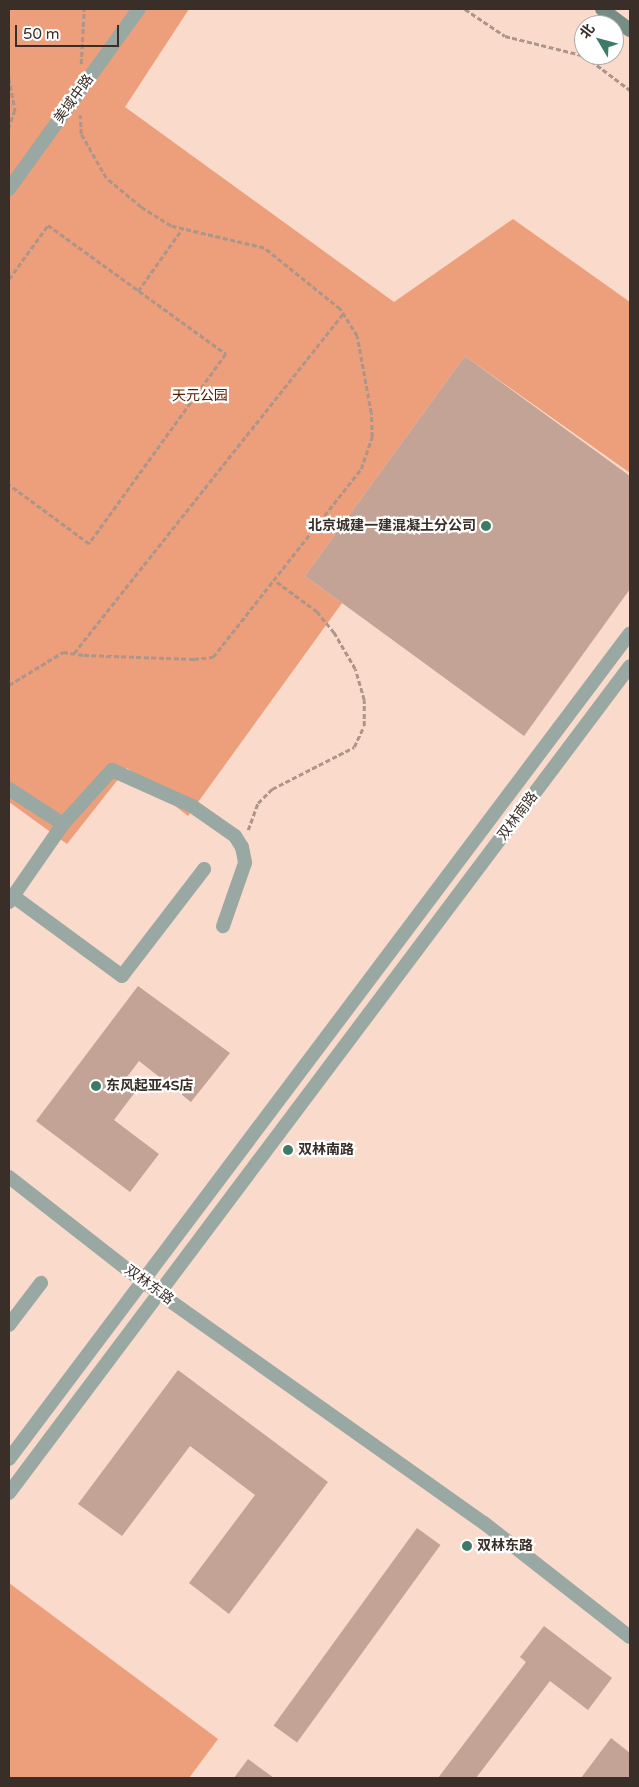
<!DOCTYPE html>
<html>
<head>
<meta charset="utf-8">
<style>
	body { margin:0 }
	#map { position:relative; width:639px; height:1787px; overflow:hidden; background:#fadacb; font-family:"Varela Round","Noto Sans SC",sans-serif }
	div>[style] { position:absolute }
	.green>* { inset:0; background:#ed9e7a }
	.building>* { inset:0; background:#c2a395; transform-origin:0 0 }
	.path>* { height:2.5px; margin-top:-1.25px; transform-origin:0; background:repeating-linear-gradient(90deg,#ad958a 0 5px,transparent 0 7.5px) }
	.minor>* { height:14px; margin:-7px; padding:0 7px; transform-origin:7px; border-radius:7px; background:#99a8a2 }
	.tertiary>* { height:14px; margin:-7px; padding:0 7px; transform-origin:7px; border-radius:7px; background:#99a8a2 }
	.secondary>* { height:14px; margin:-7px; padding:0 7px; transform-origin:7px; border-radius:7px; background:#768c84 }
	.dots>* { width:14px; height:14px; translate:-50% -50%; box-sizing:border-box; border:2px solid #fff; border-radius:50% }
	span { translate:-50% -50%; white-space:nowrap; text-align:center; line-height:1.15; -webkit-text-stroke:4.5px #fff; paint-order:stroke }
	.street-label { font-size:14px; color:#3a2e28 }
	.park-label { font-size:14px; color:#592000 }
	.poi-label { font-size:14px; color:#3a2e28; font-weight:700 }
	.right { translate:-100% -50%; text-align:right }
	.left { translate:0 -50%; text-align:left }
	.frame { position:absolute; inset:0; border:10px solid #3a2e28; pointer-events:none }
	.north { position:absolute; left:574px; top:15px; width:50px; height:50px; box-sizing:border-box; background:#fff; border:1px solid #b0aba9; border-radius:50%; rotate:307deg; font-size:14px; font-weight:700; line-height:20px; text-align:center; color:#3a2e28 }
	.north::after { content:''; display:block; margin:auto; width:18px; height:22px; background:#3d7b67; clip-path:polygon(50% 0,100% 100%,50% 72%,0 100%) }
	.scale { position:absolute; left:15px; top:25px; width:104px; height:22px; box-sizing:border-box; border:2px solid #3a2e28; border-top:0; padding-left:6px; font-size:15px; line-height:18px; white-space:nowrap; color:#3a2e28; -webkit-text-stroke:4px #fff; paint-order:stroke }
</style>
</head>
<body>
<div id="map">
	<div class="green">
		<i style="clip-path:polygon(9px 9px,189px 9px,125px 107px,394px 302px,513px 219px,630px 302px,630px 473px,465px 356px,305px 576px,342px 603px,188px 816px,127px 768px,67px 844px,9px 802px)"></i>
		<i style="clip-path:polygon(9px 1583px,218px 1739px,189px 1778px,9px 1778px)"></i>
	</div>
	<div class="building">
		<i style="clip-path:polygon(465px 356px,630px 476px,630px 589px,524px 736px,305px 576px)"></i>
		<i style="clip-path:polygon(138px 986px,230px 1053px,191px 1102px,139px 1061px,124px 1081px,136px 1091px,114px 1120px,159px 1154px,130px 1192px,36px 1121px)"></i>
		<i style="clip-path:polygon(178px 1370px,328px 1482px,229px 1614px,189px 1583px,255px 1495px,190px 1446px,122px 1536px,78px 1504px)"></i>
		<i style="left:417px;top:1528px;width:29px;height:244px;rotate:36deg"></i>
		<i style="clip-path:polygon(544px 1626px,612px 1678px,588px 1710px,550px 1681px,476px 1778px,438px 1778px,526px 1662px,520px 1657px)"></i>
		<i style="clip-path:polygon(611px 1738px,630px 1753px,630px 1778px,581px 1778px)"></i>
		<i style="clip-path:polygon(248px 1759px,274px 1778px,234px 1778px)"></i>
	</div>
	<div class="path">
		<i style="left:465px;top:9px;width:48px;rotate:34deg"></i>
		<i style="left:505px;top:36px;width:82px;rotate:14deg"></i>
		<i style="left:585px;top:56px;width:56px;rotate:37.1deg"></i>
		<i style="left:81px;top:64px;width:55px;rotate:-86.9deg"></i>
		<i style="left:9px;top:78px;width:33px;rotate:79deg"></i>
		<i style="left:15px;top:110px;width:19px;rotate:108deg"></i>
		<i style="left:9px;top:279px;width:67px;rotate:-54.2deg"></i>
		<i style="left:48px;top:225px;width:220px;rotate:35.9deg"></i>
		<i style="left:226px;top:354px;width:234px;rotate:125.8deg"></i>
		<i style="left:89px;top:544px;width:99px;rotate:-143.6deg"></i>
		<i style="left:138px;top:291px;width:76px;rotate:-54.6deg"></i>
		<i style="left:74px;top:653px;width:433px;rotate:-51.6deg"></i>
		<i style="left:9px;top:685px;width:63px;rotate:-31.4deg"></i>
		<i style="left:63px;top:652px;width:21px;rotate:8deg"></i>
		<i style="left:84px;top:655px;width:110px;rotate:2.1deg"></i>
		<i style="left:194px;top:659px;width:19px;rotate:-6deg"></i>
		<i style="left:213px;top:657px;width:239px;rotate:-51.8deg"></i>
		<i style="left:361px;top:469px;width:34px;rotate:-71deg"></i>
		<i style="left:372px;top:437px;width:24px;rotate:-92deg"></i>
		<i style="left:371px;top:413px;width:78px;rotate:-100.3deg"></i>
		<i style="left:357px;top:336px;width:32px;rotate:-122deg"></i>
		<i style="left:340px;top:309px;width:97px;rotate:-141.2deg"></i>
		<i style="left:264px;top:248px;width:96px;rotate:-166.7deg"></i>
		<i style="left:171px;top:226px;width:36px;rotate:-148deg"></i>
		<i style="left:141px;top:207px;width:45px;rotate:-140.4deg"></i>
		<i style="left:106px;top:178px;width:51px;rotate:-119.6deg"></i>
		<i style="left:81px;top:134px;width:19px;rotate:-93deg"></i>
		<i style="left:248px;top:830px;width:29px;rotate:-70deg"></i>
		<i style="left:258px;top:803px;width:20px;rotate:-45deg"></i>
		<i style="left:272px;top:789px;width:92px;rotate:-27.1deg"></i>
		<i style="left:354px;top:747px;width:23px;rotate:-65deg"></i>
		<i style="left:364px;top:726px;width:26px;rotate:-90deg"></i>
		<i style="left:364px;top:700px;width:32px;rotate:-106deg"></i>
		<i style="left:355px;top:669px;width:42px;rotate:-120.3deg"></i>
		<i style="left:334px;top:633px;width:27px;rotate:-129deg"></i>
		<i style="left:317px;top:612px;width:52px;rotate:-143.6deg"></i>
	</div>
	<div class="minor">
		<i style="left:9px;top:189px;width:222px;rotate:-54.2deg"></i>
		<i style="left:9px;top:789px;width:64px;rotate:32.9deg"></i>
		<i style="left:13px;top:896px;width:135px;rotate:36.3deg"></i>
		<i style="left:122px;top:976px;width:135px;rotate:-52.5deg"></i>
		<i style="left:9px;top:902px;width:95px;rotate:-55.3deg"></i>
		<i style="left:63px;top:824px;width:73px;rotate:-47.8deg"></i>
		<i style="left:112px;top:770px;width:88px;rotate:24.2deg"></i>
		<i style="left:192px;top:806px;width:52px;rotate:34.9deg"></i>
		<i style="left:235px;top:836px;width:13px;rotate:58deg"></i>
		<i style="left:242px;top:847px;width:16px;rotate:79deg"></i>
		<i style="left:245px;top:863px;width:67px;rotate:109.2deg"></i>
		<i style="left:9px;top:1177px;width:169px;rotate:38deg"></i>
		<i style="left:142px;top:1281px;width:419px;rotate:35.3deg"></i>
		<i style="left:484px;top:1523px;width:185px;rotate:38deg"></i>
		<i style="left:9px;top:1325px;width:53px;rotate:-52.7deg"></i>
	</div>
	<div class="tertiary">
		<i style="left:9px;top:1459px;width:1033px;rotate:-53.06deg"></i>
		<i style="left:9px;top:1493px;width:1034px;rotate:-53.1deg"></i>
	</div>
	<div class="secondary">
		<i style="left:602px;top:9px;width:35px;rotate:37deg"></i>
	</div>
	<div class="dots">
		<i style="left:486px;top:526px;background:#3d7b67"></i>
		<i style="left:96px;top:1086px;background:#3d7b67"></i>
		<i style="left:288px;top:1150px;background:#3d7b67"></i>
		<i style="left:467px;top:1546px;background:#3d7b67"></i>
	</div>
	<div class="street-label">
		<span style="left:74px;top:99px;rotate:-54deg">美域中路</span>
		<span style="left:518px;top:816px;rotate:-53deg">双林南路</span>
		<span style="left:149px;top:1285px;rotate:36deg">双林东路</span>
	</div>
	<div class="park-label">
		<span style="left:200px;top:396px">天元公园</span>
	</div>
	<div class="poi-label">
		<span class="right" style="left:476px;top:526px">北京城建一建混凝土分公司</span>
		<span class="left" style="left:106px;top:1086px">东风起亚4S店</span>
		<span class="left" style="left:298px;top:1150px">双林南路</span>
		<span class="left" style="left:477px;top:1546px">双林东路</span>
	</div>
	<div class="frame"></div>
	<div class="north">北</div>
	<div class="scale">50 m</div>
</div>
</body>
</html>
